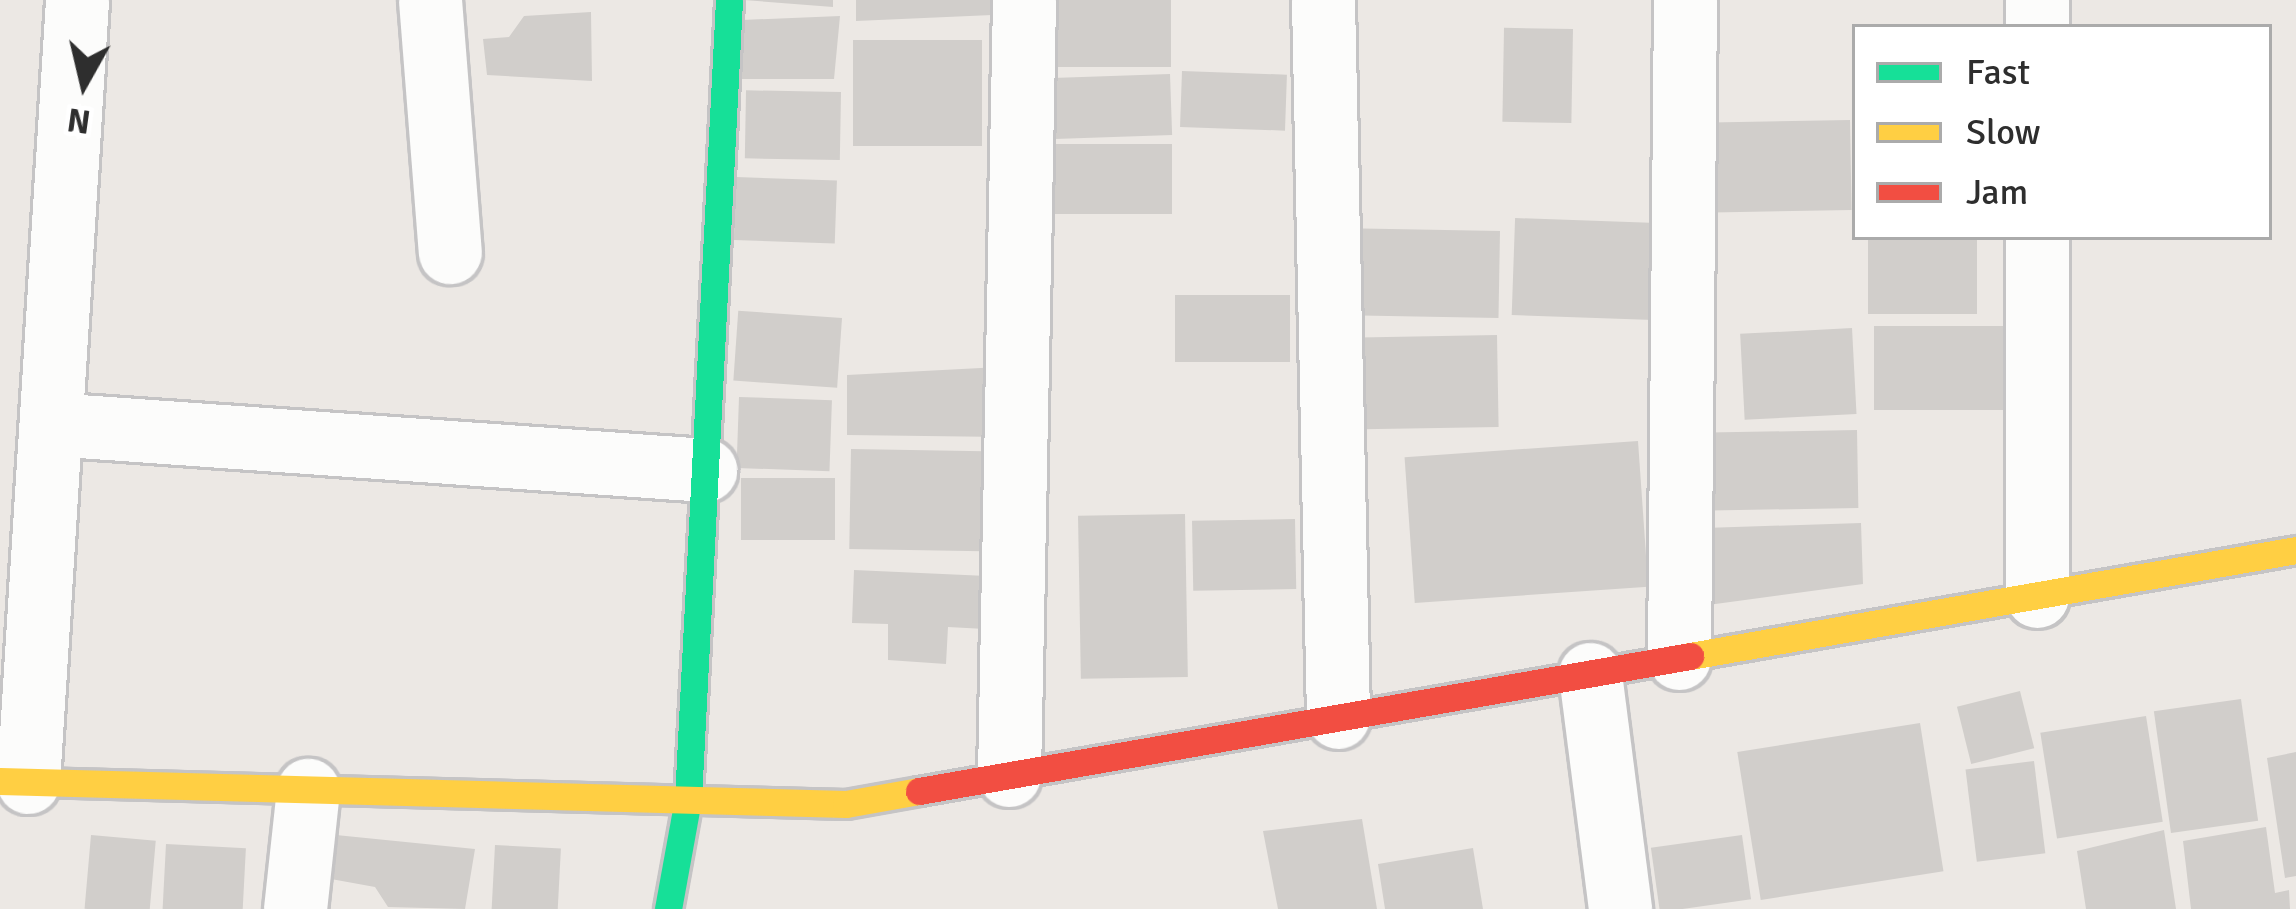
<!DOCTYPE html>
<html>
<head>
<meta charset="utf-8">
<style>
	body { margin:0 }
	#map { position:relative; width:2296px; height:909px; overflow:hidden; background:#ece8e4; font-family:Signika,sans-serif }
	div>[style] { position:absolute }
	.building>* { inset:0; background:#d1cecb; transform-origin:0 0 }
	.roads { filter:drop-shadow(3px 0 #c5c4c5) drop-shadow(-3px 0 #c5c4c5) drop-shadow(0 3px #c5c4c5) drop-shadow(0 -3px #c5c4c5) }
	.street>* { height:63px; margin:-31.5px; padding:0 31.5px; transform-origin:31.5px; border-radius:31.5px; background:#fcfcfb }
	.fast>* { height:27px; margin:-13.5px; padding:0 13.5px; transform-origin:13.5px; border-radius:13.5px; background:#16e098 }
	.slow>* { height:27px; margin:-13.5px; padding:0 13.5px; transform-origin:13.5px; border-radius:13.5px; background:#ffcf43 }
	.jam>* { height:27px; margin:-13.5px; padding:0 13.5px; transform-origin:13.5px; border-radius:13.5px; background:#f24e42 }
	span { translate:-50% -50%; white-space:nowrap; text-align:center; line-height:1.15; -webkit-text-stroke:12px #fff; paint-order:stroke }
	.legend { position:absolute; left:1852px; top:24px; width:420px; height:216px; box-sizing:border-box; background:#fff; border:3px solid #ababab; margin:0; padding:15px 21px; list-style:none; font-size:36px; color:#2e2e2e }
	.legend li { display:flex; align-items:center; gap:24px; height:60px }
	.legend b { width:60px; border:3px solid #ababab }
	.north { position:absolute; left:24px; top:24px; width:120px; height:120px; -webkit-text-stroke:9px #fff; paint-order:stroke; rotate:188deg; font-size:33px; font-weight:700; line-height:48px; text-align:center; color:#2e2e2e }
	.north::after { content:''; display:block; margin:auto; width:42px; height:54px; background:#2e2e2e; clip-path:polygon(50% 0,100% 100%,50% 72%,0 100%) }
</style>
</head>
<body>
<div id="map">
	<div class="building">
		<i style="clip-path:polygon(744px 0,833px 0,833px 7px)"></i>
		<i style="clip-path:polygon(856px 0,991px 0,992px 15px,856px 21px)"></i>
		<i style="left:1039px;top:0;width:132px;height:67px"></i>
		<i style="clip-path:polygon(591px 12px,592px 81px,487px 75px,483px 39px,509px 37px,524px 16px)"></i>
		<i style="clip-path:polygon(840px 16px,834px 79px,739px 79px,742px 20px)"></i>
		<i style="left:1573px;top:29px;width:94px;height:69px;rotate:91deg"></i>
		<i style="left:853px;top:40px;width:129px;height:106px"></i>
		<i style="left:1182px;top:71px;width:105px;height:56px;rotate:2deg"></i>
		<i style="left:1170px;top:74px;width:61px;height:125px;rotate:88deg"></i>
		<i style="left:841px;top:92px;width:68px;height:95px;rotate:91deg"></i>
		<i style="left:1850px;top:120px;width:90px;height:139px;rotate:89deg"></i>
		<i style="left:1049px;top:144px;width:123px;height:70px"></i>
		<i style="left:736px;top:177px;width:101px;height:63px;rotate:2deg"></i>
		<i style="left:1657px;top:223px;width:97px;height:142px;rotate:92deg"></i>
		<i style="left:1500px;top:231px;width:87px;height:151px;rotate:91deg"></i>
		<i style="left:1868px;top:237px;width:109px;height:77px"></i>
		<i style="left:1290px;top:295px;width:67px;height:115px;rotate:90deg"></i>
		<i style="left:842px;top:318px;width:70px;height:104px;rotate:94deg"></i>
		<i style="left:1874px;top:326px;width:143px;height:84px"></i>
		<i style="left:1852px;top:328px;width:86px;height:112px;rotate:87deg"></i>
		<i style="left:1497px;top:335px;width:92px;height:151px;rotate:89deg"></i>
		<i style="clip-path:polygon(1000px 367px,1003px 437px,847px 435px,847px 375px)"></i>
		<i style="left:739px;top:397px;width:93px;height:71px;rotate:2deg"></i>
		<i style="left:1857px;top:430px;width:78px;height:148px;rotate:89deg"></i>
		<i style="left:1638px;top:441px;width:146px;height:234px;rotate:86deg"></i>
		<i style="left:851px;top:449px;width:148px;height:100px;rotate:1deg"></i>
		<i style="left:835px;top:478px;width:62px;height:94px;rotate:90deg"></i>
		<i style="left:1185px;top:514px;width:163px;height:107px;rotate:89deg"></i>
		<i style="left:1295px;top:519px;width:70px;height:103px;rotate:89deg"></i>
		<i style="clip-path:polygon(1861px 523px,1863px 584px,1708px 605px,1704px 528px)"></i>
		<i style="clip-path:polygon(854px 570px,987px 576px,985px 629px,948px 627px,946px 664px,888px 660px,888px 624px,852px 623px)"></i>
		<i style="left:2020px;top:691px;width:59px;height:65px;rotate:76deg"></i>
		<i style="left:2241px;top:699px;width:123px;height:88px;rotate:82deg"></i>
		<i style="left:2146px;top:716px;width:107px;height:107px;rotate:81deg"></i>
		<i style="left:1920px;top:723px;width:150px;height:185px;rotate:81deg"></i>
		<i style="clip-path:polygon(2296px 752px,2296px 876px,2285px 878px,2267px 758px)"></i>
		<i style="left:2034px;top:761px;width:93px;height:69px;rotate:83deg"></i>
		<i style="clip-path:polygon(1362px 819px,1377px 909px,1278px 909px,1263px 831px)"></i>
		<i style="clip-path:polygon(2266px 827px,2275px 893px,2289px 890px,2290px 909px,2191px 909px,2183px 841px)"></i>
		<i style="clip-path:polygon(2164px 830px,2176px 909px,2086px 909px,2077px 851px)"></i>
		<i style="clip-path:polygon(326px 834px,475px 849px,465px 909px,388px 907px,375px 887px,320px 877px)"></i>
		<i style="left:91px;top:835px;width:65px;height:74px;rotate:5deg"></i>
		<i style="left:1742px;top:835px;width:65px;height:92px;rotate:82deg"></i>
		<i style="left:166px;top:844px;width:80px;height:65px;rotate:3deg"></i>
		<i style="left:495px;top:845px;width:66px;height:64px;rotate:3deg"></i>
		<i style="clip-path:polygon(1473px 848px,1483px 909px,1385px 909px,1378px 864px)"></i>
	</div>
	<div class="roads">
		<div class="street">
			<i style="left:430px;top:0;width:253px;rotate:85.5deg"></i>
			<i style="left:1323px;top:0;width:717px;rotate:88.8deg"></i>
			<i style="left:2037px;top:0;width:27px;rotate:90deg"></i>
			<i style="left:2037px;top:237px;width:359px;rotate:90deg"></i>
			<i style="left:51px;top:424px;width:656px;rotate:4.02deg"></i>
			<i style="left:1679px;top:658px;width:658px;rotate:-89.48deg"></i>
			<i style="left:1590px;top:674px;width:237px;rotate:82.7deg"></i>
			<i style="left:1009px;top:775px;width:775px;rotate:-88.89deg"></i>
			<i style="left:28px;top:782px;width:784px;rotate:-86.41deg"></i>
			<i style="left:295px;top:909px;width:120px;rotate:-83.8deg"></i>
		</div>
		<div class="fast">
			<i style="left:668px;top:909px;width:112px;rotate:-79.7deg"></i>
			<i style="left:688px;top:799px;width:800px;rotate:-87.06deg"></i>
		</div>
		<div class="slow">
			<i style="left:1690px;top:656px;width:615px;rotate:-9.92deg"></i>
			<i style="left:0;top:781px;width:846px;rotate:1.56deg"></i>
			<i style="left:846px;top:804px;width:74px;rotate:-10.1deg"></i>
		</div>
		<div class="jam">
			<i style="left:919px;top:791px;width:783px;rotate:-9.93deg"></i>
		</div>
	</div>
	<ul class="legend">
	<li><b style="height:15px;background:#16e098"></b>Fast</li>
	<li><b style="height:15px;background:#ffcf43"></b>Slow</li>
	<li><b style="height:15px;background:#f24e42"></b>Jam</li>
	</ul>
	<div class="north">N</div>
</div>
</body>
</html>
